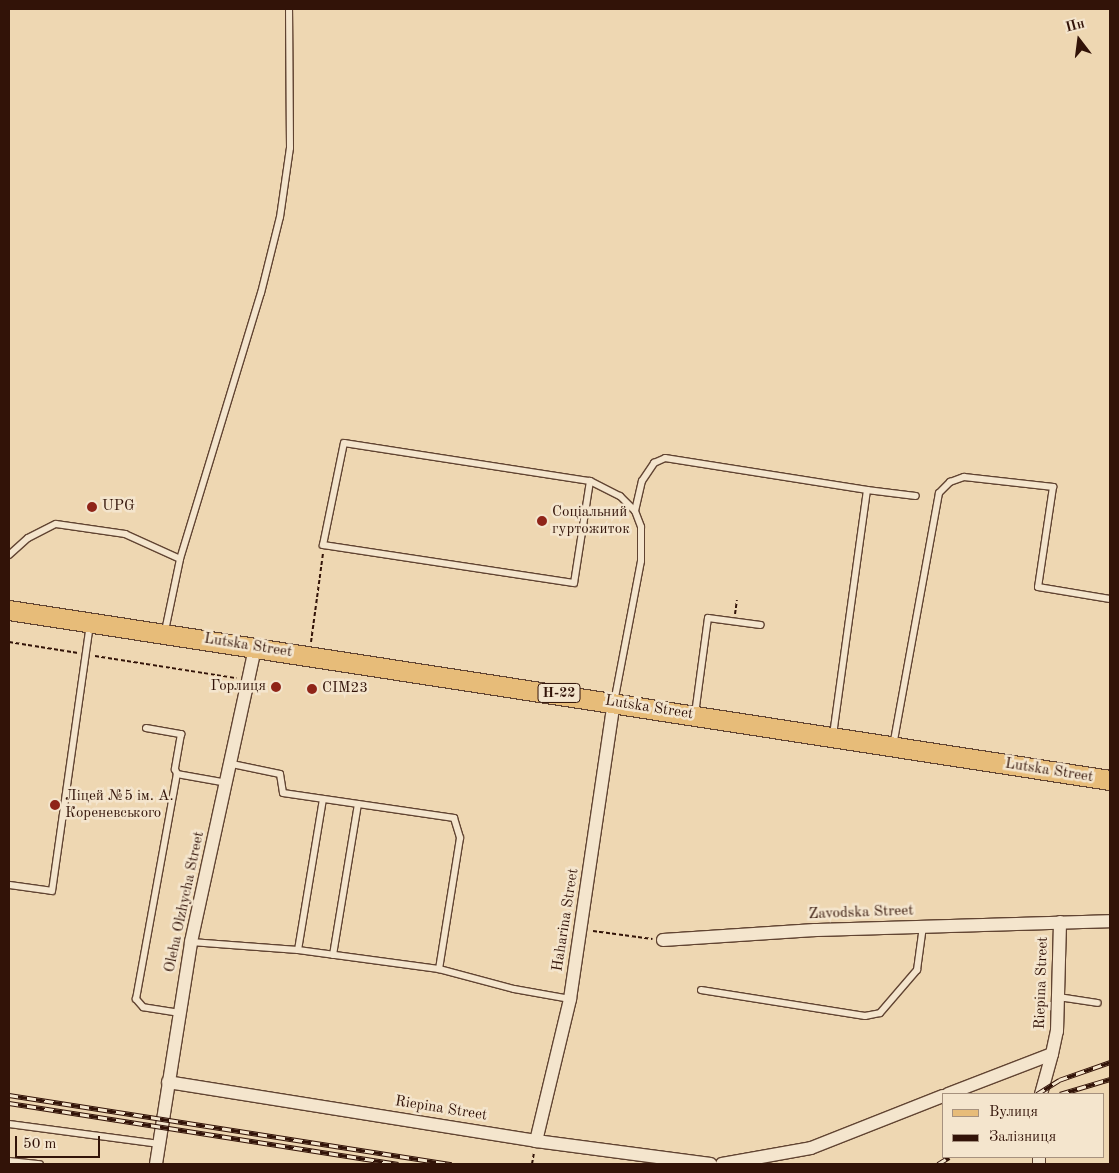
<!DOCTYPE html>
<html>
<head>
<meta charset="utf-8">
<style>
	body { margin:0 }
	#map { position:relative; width:1119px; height:1173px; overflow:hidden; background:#eed7b2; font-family:"Old Standard TT",serif }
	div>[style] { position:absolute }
	.path>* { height:2px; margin-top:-1px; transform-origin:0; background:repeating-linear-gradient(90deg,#321308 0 4px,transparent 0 6.5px) }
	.roads { filter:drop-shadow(1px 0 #614432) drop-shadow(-1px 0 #614432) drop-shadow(0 1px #614432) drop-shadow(0 -1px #614432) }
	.lane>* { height:6px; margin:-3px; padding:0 3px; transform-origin:3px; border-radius:3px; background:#f4e5cd }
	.street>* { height:12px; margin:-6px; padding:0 6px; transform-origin:6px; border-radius:6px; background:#f4e5cd }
	.primary>* { height:19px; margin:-9.5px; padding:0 9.5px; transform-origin:9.5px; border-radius:9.5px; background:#e7bc79 }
	.rail>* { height:5px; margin-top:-2.5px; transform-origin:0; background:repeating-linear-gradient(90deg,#f4e5cd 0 9px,#321308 0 18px); box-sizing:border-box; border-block:1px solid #321308 }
	.dots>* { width:14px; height:14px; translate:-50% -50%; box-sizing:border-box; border:2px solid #f4e5cd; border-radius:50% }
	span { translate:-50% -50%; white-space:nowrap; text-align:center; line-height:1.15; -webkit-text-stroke:5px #f4e5cd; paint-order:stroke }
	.shield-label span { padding:1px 4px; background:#f4e5cd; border:1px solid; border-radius:4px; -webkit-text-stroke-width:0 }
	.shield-label { font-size:14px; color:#321308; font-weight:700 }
	.poi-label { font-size:15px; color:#321308 }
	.left { translate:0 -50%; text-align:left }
	.right { translate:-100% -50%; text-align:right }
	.street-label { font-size:15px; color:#321308 }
	.frame { position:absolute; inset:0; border:10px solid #321308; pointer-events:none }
	.legend { position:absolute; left:942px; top:1093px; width:162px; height:65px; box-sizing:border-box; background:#f4e5cd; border:1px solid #a6917e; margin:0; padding:6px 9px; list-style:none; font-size:15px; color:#321308 }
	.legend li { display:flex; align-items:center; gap:10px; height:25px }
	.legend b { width:25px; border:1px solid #a6917e }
	.north { position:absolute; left:1054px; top:15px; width:50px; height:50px; -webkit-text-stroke:4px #f4e5cd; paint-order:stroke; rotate:345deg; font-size:14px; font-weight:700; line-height:20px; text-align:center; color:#321308 }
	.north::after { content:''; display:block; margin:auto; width:18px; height:22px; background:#321308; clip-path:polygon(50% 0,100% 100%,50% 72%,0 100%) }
	.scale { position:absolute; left:15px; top:1136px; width:85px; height:22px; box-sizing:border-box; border:2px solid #321308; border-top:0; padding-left:6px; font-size:15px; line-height:18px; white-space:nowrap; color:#321308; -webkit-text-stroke:4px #f4e5cd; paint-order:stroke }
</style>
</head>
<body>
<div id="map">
	<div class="path">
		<i style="left:735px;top:614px;width:14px;rotate:-82deg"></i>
		<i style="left:9px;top:642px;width:70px;rotate:9.1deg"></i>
		<i style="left:311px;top:642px;width:90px;rotate:-82.3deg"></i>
		<i style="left:95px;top:656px;width:143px;rotate:8.9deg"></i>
		<i style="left:593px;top:931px;width:60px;rotate:7.7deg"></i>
		<i style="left:532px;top:1164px;width:11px;rotate:-80deg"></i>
	</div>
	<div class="roads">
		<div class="lane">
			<i style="left:590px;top:481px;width:103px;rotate:98.9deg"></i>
			<i style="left:574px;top:583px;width:254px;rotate:-171.4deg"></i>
			<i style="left:323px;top:545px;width:104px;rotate:-78.4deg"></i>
			<i style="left:344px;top:443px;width:249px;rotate:8.8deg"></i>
			<i style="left:590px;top:481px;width:34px;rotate:27deg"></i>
			<i style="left:620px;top:496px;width:21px;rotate:45deg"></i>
			<i style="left:635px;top:511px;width:17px;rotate:69deg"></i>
			<i style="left:641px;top:527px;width:34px;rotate:90deg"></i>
			<i style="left:641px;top:561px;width:144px;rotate:100.8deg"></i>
			<i style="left:867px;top:490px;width:49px;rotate:7deg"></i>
			<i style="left:635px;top:511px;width:31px;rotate:-77deg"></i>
			<i style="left:642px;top:481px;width:22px;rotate:-56deg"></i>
			<i style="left:654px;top:463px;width:12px;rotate:-24deg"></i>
			<i style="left:665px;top:458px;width:205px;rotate:9deg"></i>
			<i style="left:867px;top:490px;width:248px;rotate:97.9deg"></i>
			<i style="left:9px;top:555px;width:25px;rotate:-42deg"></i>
			<i style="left:28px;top:538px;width:31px;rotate:-27deg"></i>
			<i style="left:56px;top:524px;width:70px;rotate:8.2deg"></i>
			<i style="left:125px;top:534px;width:60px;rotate:24.4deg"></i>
			<i style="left:165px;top:631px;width:74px;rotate:-78.2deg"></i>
			<i style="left:180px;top:559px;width:278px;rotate:-73.1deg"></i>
			<i style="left:261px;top:293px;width:78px;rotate:-76deg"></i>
			<i style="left:280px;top:217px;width:70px;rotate:-81.8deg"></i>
			<i style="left:290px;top:148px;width:139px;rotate:-90.4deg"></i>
			<i style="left:695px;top:714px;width:97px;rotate:-82.3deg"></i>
			<i style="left:708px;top:618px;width:53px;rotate:7.5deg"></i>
			<i style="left:146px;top:728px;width:36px;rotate:10deg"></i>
			<i style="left:181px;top:734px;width:36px;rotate:100deg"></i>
			<i style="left:175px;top:769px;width:5px;rotate:68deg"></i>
			<i style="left:893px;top:746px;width:257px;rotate:-79.7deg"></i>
			<i style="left:939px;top:493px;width:16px;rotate:-45deg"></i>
			<i style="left:950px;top:482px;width:15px;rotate:-20deg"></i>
			<i style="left:964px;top:477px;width:90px;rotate:6.4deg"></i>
			<i style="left:1053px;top:487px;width:101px;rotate:98.5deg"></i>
			<i style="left:1038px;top:587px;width:73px;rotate:9.5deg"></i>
			<i style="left:232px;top:764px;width:49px;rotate:11.8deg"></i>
			<i style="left:280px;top:774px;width:19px;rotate:81deg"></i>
			<i style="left:283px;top:793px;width:173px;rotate:8.3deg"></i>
			<i style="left:454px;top:818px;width:21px;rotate:73deg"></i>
			<i style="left:460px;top:838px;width:133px;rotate:99.1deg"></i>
			<i style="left:9px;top:885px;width:43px;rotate:7.9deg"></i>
			<i style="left:52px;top:891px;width:269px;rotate:-81.9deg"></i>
			<i style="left:191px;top:942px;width:107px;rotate:4.3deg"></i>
			<i style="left:298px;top:950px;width:142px;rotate:7.7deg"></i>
			<i style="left:439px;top:969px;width:78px;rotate:14.9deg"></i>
			<i style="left:514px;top:989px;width:57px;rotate:10.1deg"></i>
			<i style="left:298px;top:950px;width:153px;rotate:-80.6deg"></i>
			<i style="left:333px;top:955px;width:153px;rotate:-80.6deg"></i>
			<i style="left:701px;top:990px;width:166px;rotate:9deg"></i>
			<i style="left:865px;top:1016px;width:15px;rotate:-11deg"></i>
			<i style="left:880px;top:1013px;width:57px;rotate:-49.3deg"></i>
			<i style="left:917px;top:970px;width:44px;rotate:-82.2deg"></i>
			<i style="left:1058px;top:997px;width:40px;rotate:8.5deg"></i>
			<i style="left:180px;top:1013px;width:37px;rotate:-171deg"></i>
			<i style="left:143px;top:1007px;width:11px;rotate:-131deg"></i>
			<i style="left:136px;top:999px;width:229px;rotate:-79.7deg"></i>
			<i style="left:177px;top:774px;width:51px;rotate:10.2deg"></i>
			<i style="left:9px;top:1124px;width:150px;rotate:7.6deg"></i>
			<i style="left:9px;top:1161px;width:31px;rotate:6deg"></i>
		</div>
		<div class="street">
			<i style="left:663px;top:940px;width:152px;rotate:-3.8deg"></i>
			<i style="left:815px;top:930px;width:295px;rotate:-1.7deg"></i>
			<i style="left:168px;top:1082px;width:373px;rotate:9.1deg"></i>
			<i style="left:536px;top:1141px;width:176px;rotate:7.5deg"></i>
			<i style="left:948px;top:1094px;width:111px;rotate:-21deg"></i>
			<i style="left:1052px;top:1054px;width:24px;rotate:-78deg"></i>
			<i style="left:1057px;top:1031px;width:109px;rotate:-88.4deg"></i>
			<i style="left:1041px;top:1094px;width:41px;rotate:-74.6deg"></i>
			<i style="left:536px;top:1141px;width:146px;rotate:-76.5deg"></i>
			<i style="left:570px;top:999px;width:300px;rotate:-81.6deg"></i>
			<i style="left:156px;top:1164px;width:225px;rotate:-81deg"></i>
			<i style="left:191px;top:942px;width:301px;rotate:-77.7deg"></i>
			<i style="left:722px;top:1164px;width:90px;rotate:-10.2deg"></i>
			<i style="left:811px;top:1148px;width:142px;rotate:-21.5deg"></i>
			<i style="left:1039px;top:1164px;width:7px;rotate:-90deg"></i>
		</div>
		<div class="primary">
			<i style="left:9px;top:610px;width:1114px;rotate:8.78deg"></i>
		</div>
	</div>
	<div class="rail">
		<i style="left:1037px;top:1094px;width:26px;rotate:-32deg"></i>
		<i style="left:1059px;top:1080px;width:54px;rotate:-19.4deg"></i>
		<i style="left:1060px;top:1094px;width:52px;rotate:-16.7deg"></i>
		<i style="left:9px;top:1095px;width:448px;rotate:8.9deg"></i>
		<i style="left:9px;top:1103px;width:394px;rotate:8.9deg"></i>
		<i style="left:938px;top:1164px;width:13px;rotate:-32deg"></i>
	</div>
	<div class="dots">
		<i style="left:92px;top:507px;background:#8f2418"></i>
		<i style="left:542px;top:521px;background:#8f2418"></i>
		<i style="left:276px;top:687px;background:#8f2418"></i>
		<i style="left:312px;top:689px;background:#8f2418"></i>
		<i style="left:55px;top:805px;background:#8f2418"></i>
	</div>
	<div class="shield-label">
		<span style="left:559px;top:693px">Н-22</span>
	</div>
	<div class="poi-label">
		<span class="left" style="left:102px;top:507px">UPG</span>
		<span class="left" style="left:552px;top:521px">Соціальний<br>гуртожиток</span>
		<span class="right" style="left:266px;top:687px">Горлиця</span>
		<span class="left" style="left:322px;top:689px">СІМ23</span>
		<span class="left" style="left:65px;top:805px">Ліцей №5 ім. А.<br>Кореневського</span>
	</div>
	<div class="street-label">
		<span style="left:248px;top:646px;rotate:9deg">Lutska Street</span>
		<span style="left:649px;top:708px;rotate:9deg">Lutska Street</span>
		<span style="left:1049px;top:771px;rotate:9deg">Lutska Street</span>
		<span style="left:185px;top:902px;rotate:-78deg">Oleha Olzhycha Street</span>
		<span style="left:861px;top:913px;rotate:-2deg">Zavodska Street</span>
		<span style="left:566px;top:920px;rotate:-81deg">Haharina Street</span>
		<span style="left:1042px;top:983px;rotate:-88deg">Riepina Street</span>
		<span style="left:441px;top:1109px;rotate:9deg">Riepina Street</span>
	</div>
	<div class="frame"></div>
	<ul class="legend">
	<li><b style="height:6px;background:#e7bc79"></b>Вулиця</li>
	<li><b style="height:6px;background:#321308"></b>Залізниця</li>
	</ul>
	<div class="north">Пн</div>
	<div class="scale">50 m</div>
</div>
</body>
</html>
